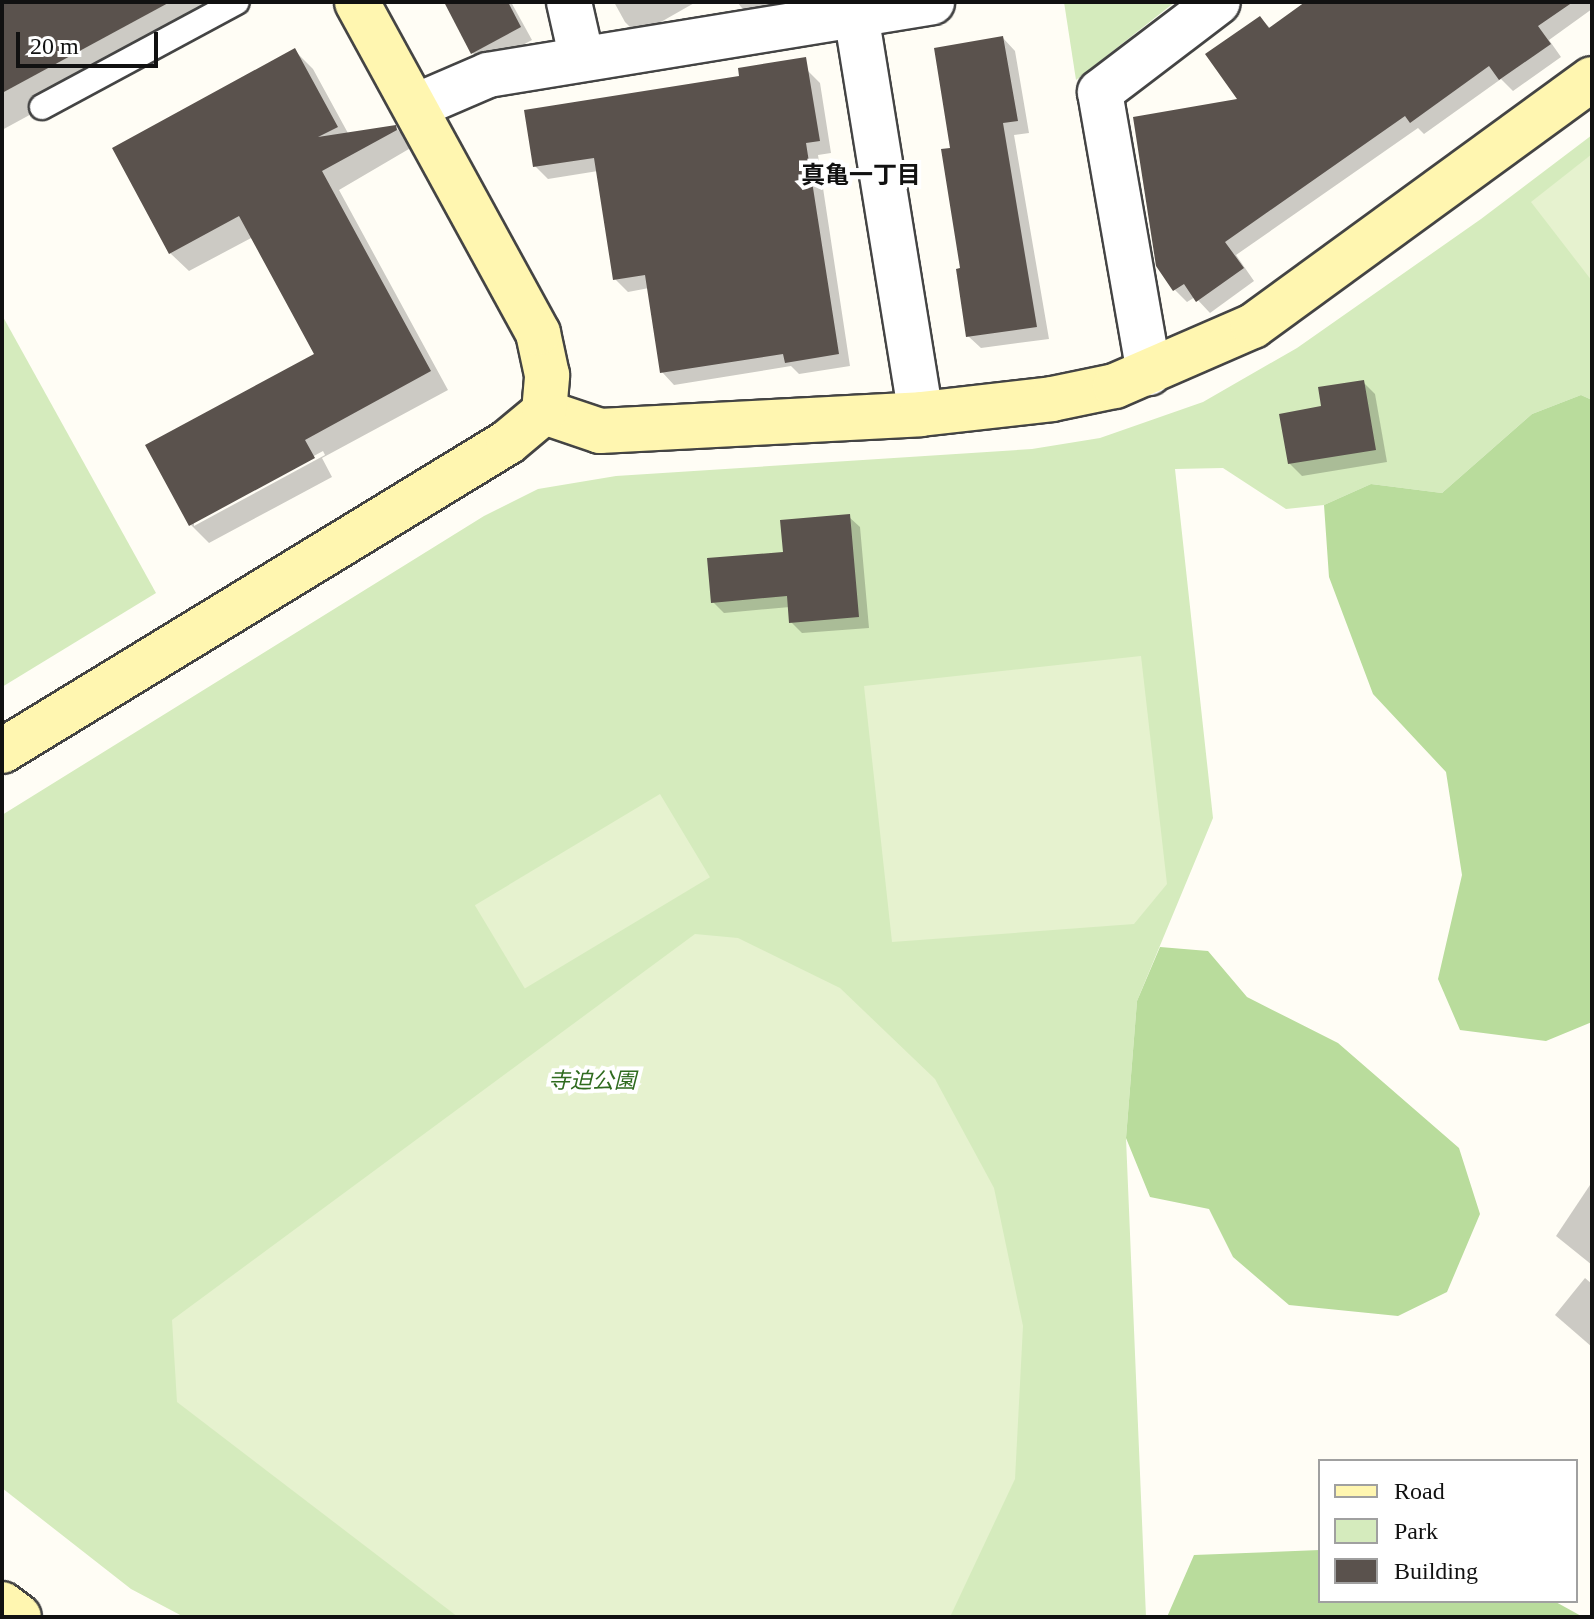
<!DOCTYPE html>
<html>
<head>
<meta charset="utf-8">
<style>
	body { margin:0 }
	#map { position:relative; width:1594px; height:1619px; overflow:hidden; background:#fffdf5; font-family:"Times New Roman","Noto Sans JP",serif }
	div>[style] { position:absolute }
	.green>* { inset:0; background:#d5ebbd }
	.forest>* { inset:0; background:#b9dc9c }
	.pitch>* { inset:0; background:#e6f2cf; transform-origin:0 0 }
	.shadow>* { inset:0; background:#0003 }
	.building>* { inset:0; background:#5a524d }
	.roads { filter:drop-shadow(2px 0 #444) drop-shadow(-2px 0 #444) drop-shadow(0 2px #444) drop-shadow(0 -2px #444) }
	.lane>* { height:24px; margin:-12px; padding:0 12px; transform-origin:12px; border-radius:12px; background:#fff }
	.street>* { height:44px; margin:-22px; padding:0 22px; transform-origin:22px; border-radius:22px; background:#fff }
	.secondary>* { height:44px; margin:-22px; padding:0 22px; transform-origin:22px; border-radius:22px; background:#fff6b0 }
	span { translate:-50% -50%; white-space:nowrap; text-align:center; line-height:1.15; -webkit-text-stroke:8px #fff; paint-order:stroke }
	.park-label { font-size:22px; color:#2f6b1f; font-style:italic }
	.neighbourhood-label { font-size:24px; color:#111; font-weight:700 }
	.frame { position:absolute; inset:0; border:4px solid #111; pointer-events:none }
	.legend { position:absolute; left:1318px; top:1459px; width:260px; height:144px; box-sizing:border-box; background:#fff; border:2px solid #a0a0a0; margin:0; padding:10px 14px; list-style:none; font-size:24px; color:#111 }
	.legend li { display:flex; align-items:center; gap:16px; height:40px }
	.legend b { width:40px; border:2px solid #a0a0a0 }
	.scale { position:absolute; left:16px; top:32px; width:142px; height:36px; box-sizing:border-box; border:4px solid #111; border-top:0; padding-left:10px; font-size:24px; line-height:28px; white-space:nowrap; color:#111; -webkit-text-stroke:6px #fff; paint-order:stroke }
</style>
</head>
<body>
<div id="map">
	<div class="green">
		<i style="clip-path:polygon(1064px 2px,1175px 2px,1076px 80px)"></i>
		<i style="clip-path:polygon(1592px 135px,1592px 400px,1581px 395px,1532px 414px,1442px 493px,1371px 484px,1324px 505px,1286px 509px,1223px 468px,1175px 469px,1213px 818px,1137px 1001px,1126px 1138px,1146px 1617px,184px 1617px,131px 1589px,2px 1488px,2px 815px,484px 516px,538px 489px,616px 476px,1032px 449px,1100px 438px,1203px 402px,1297px 348px,1481px 219px)"></i>
		<i style="clip-path:polygon(2px 315px,156px 593px,2px 687px)"></i>
	</div>
	<div class="forest">
		<i style="clip-path:polygon(1581px 395px,1592px 400px,1592px 1022px,1546px 1041px,1460px 1030px,1438px 979px,1462px 875px,1446px 772px,1373px 694px,1329px 577px,1324px 505px,1371px 484px,1442px 493px,1532px 414px)"></i>
		<i style="clip-path:polygon(1160px 947px,1208px 951px,1247px 997px,1338px 1043px,1459px 1148px,1480px 1214px,1447px 1292px,1398px 1316px,1289px 1305px,1233px 1257px,1209px 1209px,1150px 1197px,1126px 1138px,1137px 1001px)"></i>
		<i style="clip-path:polygon(1320px 1550px,1320px 1601px,1554px 1601px,1583px 1617px,1167px 1617px,1194px 1555px)"></i>
	</div>
	<div class="pitch">
		<i style="clip-path:polygon(1592px 154px,1592px 281px,1531px 202px)"></i>
		<i style="clip-path:polygon(1141px 656px,1167px 884px,1134px 924px,892px 942px,864px 686px)"></i>
		<i style="left:660px;top:794px;width:97px;height:216px;rotate:59deg"></i>
		<i style="clip-path:polygon(695px 934px,738px 938px,840px 988px,935px 1079px,994px 1188px,1023px 1326px,1015px 1479px,950px 1617px,458px 1617px,177px 1402px,172px 1320px)"></i>
	</div>
	<div class="shadow">
		<i style="clip-path:polygon(2px 2px,237px 2px,2px 130px)"></i>
		<i style="clip-path:polygon(446px 2px,511px 2px,532px 40px,485px 65px,473px 53px)"></i>
		<i style="clip-path:polygon(614px 2px,696px 2px,638px 35px,625px 22px)"></i>
		<i style="clip-path:polygon(737px 2px,787px 2px,752px 20px)"></i>
		<i style="clip-path:polygon(1308px 2px,1592px 2px,1592px 9px,1549px 40px,1561px 57px,1513px 91px,1501px 79px,1424px 134px,1418px 128px,1236px 255px,1254px 281px,1210px 313px,1195px 297px,1187px 302px,1175px 290px,1240px 101px,1260px 18px,1271px 29px)"></i>
		<i style="clip-path:polygon(1003px 38px,1015px 51px,1029px 133px,1014px 135px,1049px 339px,981px 348px,968px 336px,952px 149px)"></i>
		<i style="clip-path:polygon(evenodd,294px 50px,313px 69px,349px 135px,395px 127px,414px 146px,339px 190px,448px 390px,322px 458px,332px 477px,209px 543px,191px 525px,316px 354px,253px 237px,189px 271px,170px 253px,294px 50px,323px 451px,325px 455px,194px 526px,194px 521px,323px 451px)"></i>
		<i style="clip-path:polygon(808px 71px,820px 83px,831px 153px,818px 155px,850px 366px,799px 374px,791px 366px,674px 385px,662px 372px,649px 288px,628px 292px,615px 279px,598px 171px,548px 179px,535px 166px)"></i>
		<i style="clip-path:polygon(1363px 382px,1375px 394px,1387px 462px,1302px 476px,1289px 463px,1324px 408px)"></i>
		<i style="clip-path:polygon(849px 517px,860px 527px,869px 628px,802px 633px,791px 622px,790px 607px,724px 613px,713px 602px)"></i>
		<i style="clip-path:polygon(1592px 1182px,1592px 1265px,1556px 1236px)"></i>
		<i style="clip-path:polygon(1585px 1278px,1592px 1284px,1592px 1347px,1555px 1315px)"></i>
	</div>
	<div class="building">
		<i style="clip-path:polygon(2px 2px,170px 2px,2px 93px)"></i>
		<i style="clip-path:polygon(444px 2px,508px 2px,521px 27px,471px 54px)"></i>
		<i style="clip-path:polygon(1305px 2px,1573px 2px,1538px 26px,1551px 44px,1499px 80px,1489px 66px,1410px 123px,1405px 116px,1225px 242px,1244px 268px,1196px 302px,1184px 284px,1173px 291px,1156px 266px,1133px 117px,1237px 99px,1205px 54px,1260px 16px,1269px 28px)"></i>
		<i style="clip-path:polygon(1003px 36px,1018px 121px,1003px 123px,1037px 327px,966px 337px,956px 269px,960px 268px,941px 149px,950px 148px,934px 48px)"></i>
		<i style="clip-path:polygon(295px 48px,338px 127px,318px 137px,396px 125px,397px 130px,322px 171px,431px 371px,305px 440px,315px 458px,189px 526px,145px 445px,314px 354px,239px 216px,169px 254px,112px 148px)"></i>
		<i style="clip-path:polygon(806px 57px,820px 141px,806px 143px,839px 354px,785px 363px,783px 354px,660px 373px,645px 275px,613px 280px,594px 158px,533px 167px,524px 110px,739px 76px,738px 68px)"></i>
		<i style="clip-path:polygon(1364px 380px,1376px 450px,1288px 464px,1279px 414px,1321px 406px,1318px 387px)"></i>
		<i style="clip-path:polygon(850px 514px,859px 617px,789px 623px,787px 596px,711px 603px,707px 558px,783px 552px,780px 520px)"></i>
	</div>
	<div class="roads">
		<div class="lane">
			<i style="left:42px;top:107px;width:221px;rotate:-28.3deg"></i>
		</div>
		<div class="street">
			<i style="left:569px;top:2px;width:58px;rotate:77.2deg"></i>
			<i style="left:854px;top:2px;width:417px;rotate:80.8deg"></i>
			<i style="left:416px;top:106px;width:78px;rotate:-23.3deg"></i>
			<i style="left:488px;top:75px;width:450px;rotate:-9.3deg"></i>
			<i style="left:1149px;top:373px;width:285px;rotate:-99.9deg"></i>
			<i style="left:1100px;top:92px;width:148px;rotate:-37.3deg"></i>
		</div>
		<div class="secondary">
			<i style="left:544px;top:412px;width:59px;rotate:18.7deg"></i>
			<i style="left:600px;top:431px;width:321px;rotate:-3deg"></i>
			<i style="left:921px;top:414px;width:132px;rotate:-6.5deg"></i>
			<i style="left:1052px;top:399px;width:64px;rotate:-11.7deg"></i>
			<i style="left:1115px;top:386px;width:150px;rotate:-23.5deg"></i>
			<i style="left:1253px;top:326px;width:419px;rotate:-36.1deg"></i>
			<i style="left:2px;top:751px;width:593px;rotate:-31.41deg"></i>
			<i style="left:508px;top:442px;width:47px;rotate:-39.8deg"></i>
			<i style="left:544px;top:412px;width:37px;rotate:-85deg"></i>
			<i style="left:547px;top:375px;width:43px;rotate:-102.1deg"></i>
			<i style="left:538px;top:333px;width:377px;rotate:-118.7deg"></i>
			<i style="left:2px;top:1604px;width:21px;rotate:37deg"></i>
		</div>
	</div>
	<div class="park-label">
		<span style="left:592px;top:1081px">寺迫公園</span>
	</div>
	<div class="neighbourhood-label">
		<span style="left:861px;top:176px">真亀一丁目</span>
	</div>
	<div class="frame"></div>
	<ul class="legend">
	<li><b style="height:10px;background:#fff6b0"></b>Road</li>
	<li><b style="height:22px;background:#d5ebbd"></b>Park</li>
	<li><b style="height:22px;background:#5a524d"></b>Building</li>
	</ul>
	<div class="scale">20 m</div>
</div>
</body>
</html>
